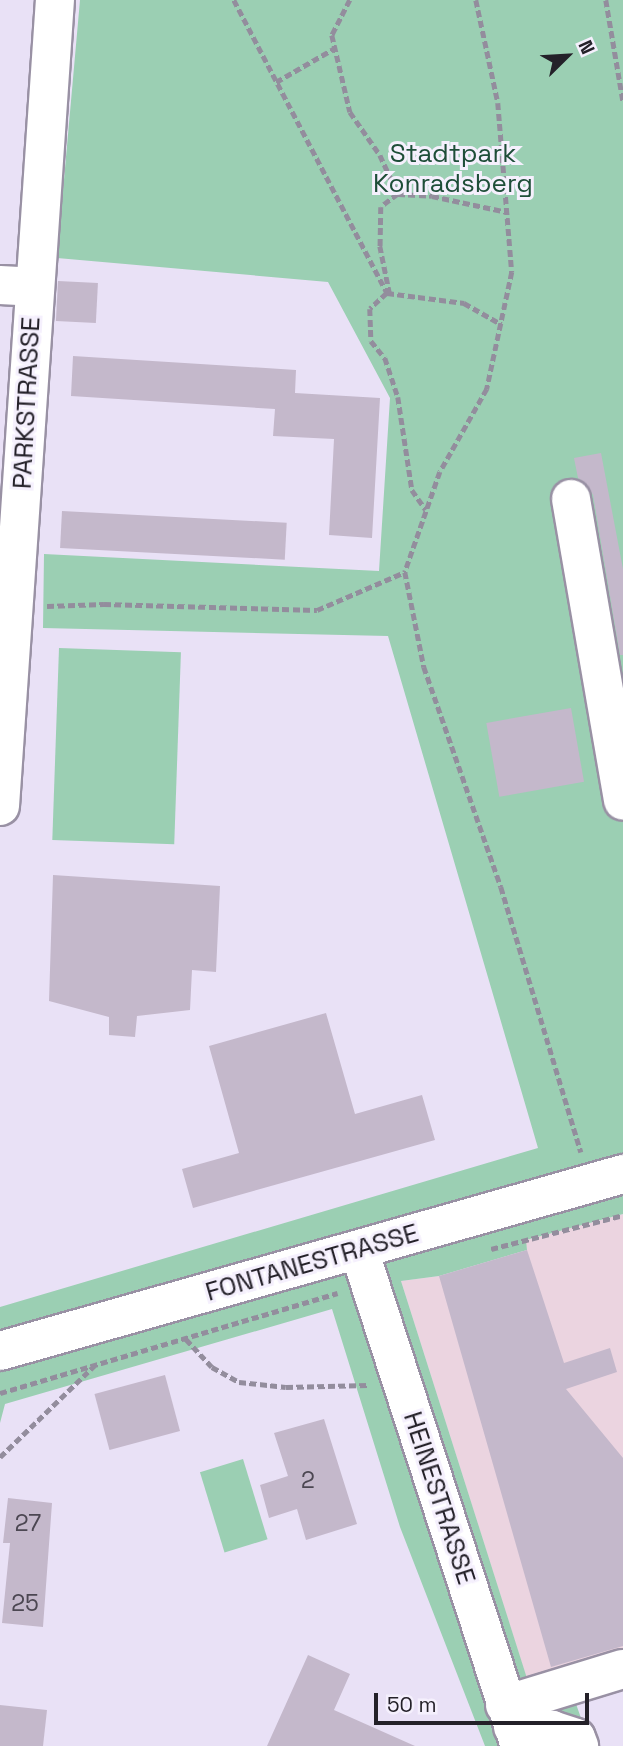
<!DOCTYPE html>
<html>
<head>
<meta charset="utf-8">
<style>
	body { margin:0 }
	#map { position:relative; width:623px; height:1746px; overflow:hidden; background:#e9e1f6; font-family:"Space Grotesk",sans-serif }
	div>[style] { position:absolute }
	.commercial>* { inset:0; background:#ebd4e0 }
	.green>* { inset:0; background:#9bcfb3; transform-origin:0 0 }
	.building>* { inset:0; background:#c4b8cb; transform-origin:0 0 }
	.path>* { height:4.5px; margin-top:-2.25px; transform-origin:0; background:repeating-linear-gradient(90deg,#938d9d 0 7px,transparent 0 10.5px) }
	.roads { filter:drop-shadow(2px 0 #9991a4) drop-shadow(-2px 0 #9991a4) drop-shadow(0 2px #9991a4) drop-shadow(0 -2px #9991a4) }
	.minor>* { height:38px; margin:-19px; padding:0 19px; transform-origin:19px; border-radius:19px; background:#fff }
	span { translate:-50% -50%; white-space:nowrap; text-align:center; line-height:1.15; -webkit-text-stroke:6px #f5f0fd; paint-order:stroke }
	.number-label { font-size:23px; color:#4c4752 }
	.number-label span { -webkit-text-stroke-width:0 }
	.park-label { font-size:26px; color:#1e4e38 }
	.street-label { font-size:26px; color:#242129 }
	.north { position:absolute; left:532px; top:21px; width:70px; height:70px; -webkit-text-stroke:5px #f5f0fd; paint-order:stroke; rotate:66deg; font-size:19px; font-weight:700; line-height:28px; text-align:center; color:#242129 }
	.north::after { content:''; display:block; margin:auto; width:24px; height:32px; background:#242129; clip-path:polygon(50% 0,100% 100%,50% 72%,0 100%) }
	.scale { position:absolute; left:374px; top:1693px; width:215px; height:32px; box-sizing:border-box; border:4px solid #242129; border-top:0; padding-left:9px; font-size:21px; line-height:24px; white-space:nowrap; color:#242129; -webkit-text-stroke:5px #f5f0fd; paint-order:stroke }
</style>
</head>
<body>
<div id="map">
	<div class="commercial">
		<i style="clip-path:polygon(623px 1214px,623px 1690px,538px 1714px,401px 1281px,439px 1276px,527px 1250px,525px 1240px)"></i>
	</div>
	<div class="green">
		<i style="clip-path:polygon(80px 0,623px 0,623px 1214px,526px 1240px,527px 1250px,439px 1276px,401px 1281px,538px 1713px,576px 1704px,591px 1746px,485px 1746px,400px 1527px,332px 1309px,5px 1404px,0 1423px,0 1307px,538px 1148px,388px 636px,43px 628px,44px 554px,379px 571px,390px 398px,328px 282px,57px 258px)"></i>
		<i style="left:59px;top:648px;width:122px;height:192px;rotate:2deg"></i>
		<i style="left:243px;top:1459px;width:84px;height:45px;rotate:73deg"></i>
	</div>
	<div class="building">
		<i style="left:58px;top:281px;width:40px;height:40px;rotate:3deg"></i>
		<i style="clip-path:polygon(73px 356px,296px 370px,295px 393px,380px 398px,372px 538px,329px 535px,334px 439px,273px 436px,275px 409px,71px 396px)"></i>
		<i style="clip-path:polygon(601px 453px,623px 569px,623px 655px,620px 655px,593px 495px,587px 485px,578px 478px,574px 458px)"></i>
		<i style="left:62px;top:511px;width:225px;height:37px;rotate:3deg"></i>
		<i style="left:571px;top:708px;width:75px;height:86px;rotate:80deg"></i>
		<i style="clip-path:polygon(53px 875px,220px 886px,216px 972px,192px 970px,190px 1010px,137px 1016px,135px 1037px,109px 1035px,109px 1017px,49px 1001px)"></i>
		<i style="clip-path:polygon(326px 1013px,355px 1114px,422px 1095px,435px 1140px,193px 1208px,182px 1169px,239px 1153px,209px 1046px)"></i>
		<i style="clip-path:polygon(527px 1250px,564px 1363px,610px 1348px,617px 1372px,566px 1389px,623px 1458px,623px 1646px,551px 1667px,439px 1276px)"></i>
		<i style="left:165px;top:1375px;width:58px;height:73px;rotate:75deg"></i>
		<i style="clip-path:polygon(324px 1419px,357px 1524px,306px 1540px,297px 1509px,269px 1518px,260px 1485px,288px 1476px,274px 1433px)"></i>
		<i style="clip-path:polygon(8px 1498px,52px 1503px,43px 1627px,2px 1623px,10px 1543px,3px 1543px)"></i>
		<i style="clip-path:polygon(308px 1655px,350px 1674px,334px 1710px,415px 1746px,267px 1746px)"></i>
		<i style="clip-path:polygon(0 1705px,47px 1710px,43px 1746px,0 1746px)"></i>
	</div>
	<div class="path">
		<i style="left:234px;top:0;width:331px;rotate:62.4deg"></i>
		<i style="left:387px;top:293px;width:78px;rotate:7.4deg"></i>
		<i style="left:464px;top:303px;width:43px;rotate:29.6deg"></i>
		<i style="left:350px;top:0;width:39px;rotate:117deg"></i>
		<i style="left:332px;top:35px;width:79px;rotate:76.8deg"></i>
		<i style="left:350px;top:112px;width:52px;rotate:55.1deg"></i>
		<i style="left:380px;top:155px;width:43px;rotate:65.2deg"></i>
		<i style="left:398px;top:194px;width:21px;rotate:143deg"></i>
		<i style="left:381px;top:207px;width:39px;rotate:91deg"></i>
		<i style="left:380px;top:246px;width:50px;rotate:78.5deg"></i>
		<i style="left:476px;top:0;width:105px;rotate:77.9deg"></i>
		<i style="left:498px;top:103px;width:170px;rotate:85.3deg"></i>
		<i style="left:512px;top:272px;width:120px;rotate:102.1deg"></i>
		<i style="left:487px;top:389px;width:95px;rotate:119.5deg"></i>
		<i style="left:440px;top:472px;width:106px;rotate:109.3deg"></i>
		<i style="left:405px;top:572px;width:97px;rotate:78.7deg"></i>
		<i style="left:424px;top:667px;width:233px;rotate:70.7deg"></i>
		<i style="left:501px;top:887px;width:277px;rotate:73.2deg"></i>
		<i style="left:606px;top:0;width:102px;rotate:80.4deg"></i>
		<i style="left:276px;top:82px;width:68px;rotate:-30deg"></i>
		<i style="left:398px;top:194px;width:34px;rotate:3deg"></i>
		<i style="left:432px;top:196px;width:77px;rotate:12deg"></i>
		<i style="left:387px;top:293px;width:23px;rotate:137deg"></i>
		<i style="left:370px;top:309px;width:32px;rotate:88deg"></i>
		<i style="left:371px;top:341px;width:22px;rotate:51deg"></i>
		<i style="left:385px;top:358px;width:41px;rotate:71.6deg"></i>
		<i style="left:398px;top:397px;width:94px;rotate:81.4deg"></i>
		<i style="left:412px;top:490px;width:24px;rotate:55deg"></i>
		<i style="left:47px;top:606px;width:57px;rotate:-2deg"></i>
		<i style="left:104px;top:604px;width:213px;rotate:1.6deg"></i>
		<i style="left:317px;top:610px;width:96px;rotate:-23.4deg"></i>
		<i style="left:491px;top:1249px;width:136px;rotate:-14.4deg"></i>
		<i style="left:186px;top:1339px;width:38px;rotate:47deg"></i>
		<i style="left:212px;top:1367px;width:31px;rotate:29deg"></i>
		<i style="left:239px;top:1382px;width:47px;rotate:6.1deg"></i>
		<i style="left:286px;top:1387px;width:82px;rotate:-1.4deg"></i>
		<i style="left:0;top:1393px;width:352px;rotate:-16.5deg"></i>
		<i style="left:0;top:1457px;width:131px;rotate:-44.1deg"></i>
	</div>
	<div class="roads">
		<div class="minor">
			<i style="left:0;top:285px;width:33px;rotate:3deg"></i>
			<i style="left:571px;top:499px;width:306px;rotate:80.2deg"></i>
			<i style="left:0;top:806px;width:808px;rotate:-86.1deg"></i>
			<i style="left:359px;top:1250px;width:521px;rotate:72.02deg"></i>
			<i style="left:0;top:1351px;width:648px;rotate:-15.86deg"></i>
			<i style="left:505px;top:1705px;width:123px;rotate:-17deg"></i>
			<i style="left:513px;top:1727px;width:39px;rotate:4deg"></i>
			<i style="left:552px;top:1730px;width:25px;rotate:18deg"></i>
			<i style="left:576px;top:1738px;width:9px;rotate:69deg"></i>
		</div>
	</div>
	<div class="number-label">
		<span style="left:308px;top:1480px">2</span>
		<span style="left:28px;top:1523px">27</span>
		<span style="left:25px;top:1603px">25</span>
	</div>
	<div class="park-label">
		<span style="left:453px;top:169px">Stadtpark<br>Konradsberg</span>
	</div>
	<div class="street-label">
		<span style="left:27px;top:403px;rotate:-87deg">PARKSTRASSE</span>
		<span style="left:312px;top:1263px;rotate:-16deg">FONTANESTRASSE</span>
		<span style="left:439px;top:1498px;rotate:72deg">HEINESTRASSE</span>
	</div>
	<div class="north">N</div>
	<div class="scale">50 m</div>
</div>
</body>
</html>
